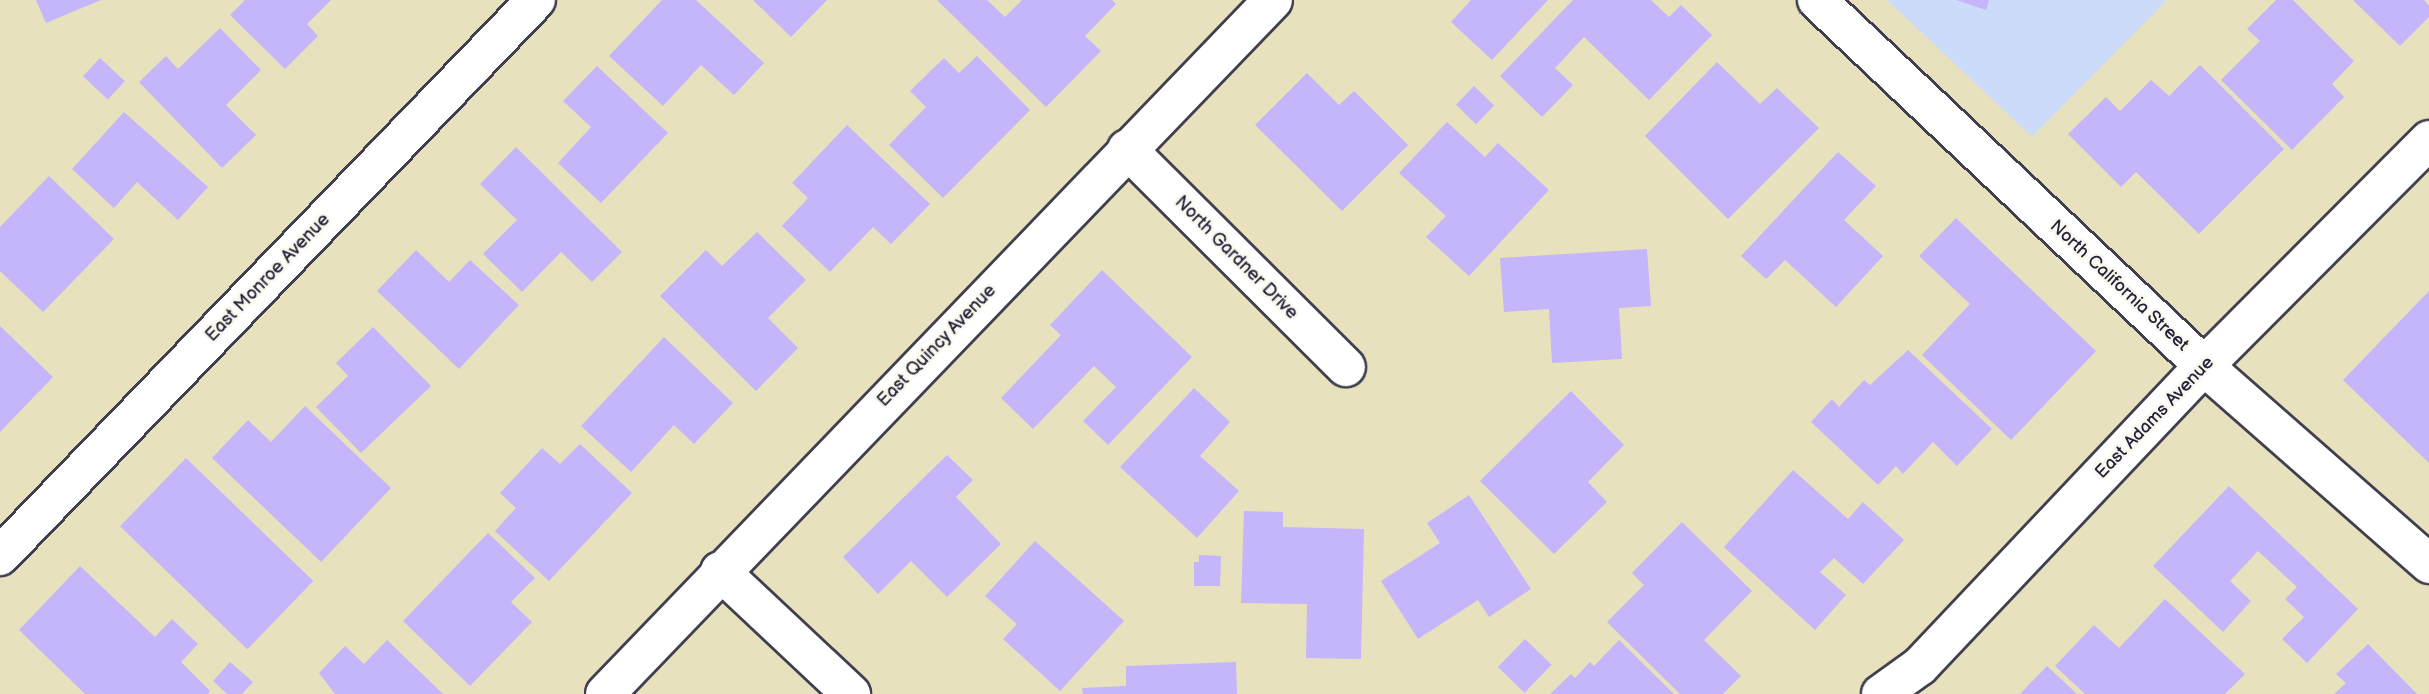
<!DOCTYPE html>
<html>
<head>
<meta charset="utf-8">
<style>
	body { margin:0 }
	#map { position:relative; width:2429px; height:694px; overflow:hidden; background:#e8e1be; font-family:"Balsamiq Sans",sans-serif }
	div>[style] { position:absolute }
	.built>* { inset:0; background:#ccdbfa }
	.building>* { inset:0; background:#c5b5fa; transform-origin:0 0 }
	.roads { filter:drop-shadow(2px 0 #403f4f) drop-shadow(-2px 0 #403f4f) drop-shadow(0 2px #403f4f) drop-shadow(0 -2px #403f4f) }
	.street>* { height:38px; margin:-19px; padding:0 19px; transform-origin:19px; border-radius:19px; background:#fff }
	span { translate:-50% -50%; white-space:nowrap; text-align:center; line-height:1.15; -webkit-text-stroke:5px #fbf7ec; paint-order:stroke }
	.street-label { font-size:18px; color:#22223b }
</style>
</head>
<body>
<div id="map">
	<div class="built">
		<i style="clip-path:polygon(1887px 0,2167px 0,2032px 137px)"></i>
	</div>
	<div class="building">
		<i style="clip-path:polygon(36px 0,101px 0,46px 23px)"></i>
		<i style="clip-path:polygon(245px 0,331px 0,307px 24px,318px 36px,285px 69px,230px 15px)"></i>
		<i style="clip-path:polygon(662px 0,696px 0,764px 63px,734px 95px,701px 65px,663px 106px,609px 56px)"></i>
		<i style="clip-path:polygon(753px 0,827px 0,791px 37px)"></i>
		<i style="clip-path:polygon(937px 0,987px 0,1005px 17px,1022px 0,1112px 0,1116px 4px,1085px 36px,1101px 51px,1046px 107px)"></i>
		<i style="clip-path:polygon(1471px 0,1548px 0,1492px 60px,1451px 22px)"></i>
		<i style="clip-path:polygon(1573px 0,1651px 0,1669px 17px,1681px 5px,1712px 35px,1649px 100px,1584px 37px,1555px 68px,1573px 85px,1542px 117px,1500px 76px)"></i>
		<i style="clip-path:polygon(1956px 0,1989px 0,1986px 10px)"></i>
		<i style="clip-path:polygon(2276px 0,2293px 0,2354px 61px,2332px 84px,2344px 97px,2292px 150px,2221px 80px,2260px 41px,2247px 29px)"></i>
		<i style="clip-path:polygon(2353px 0,2424px 0,2429px 6px,2429px 17px,2400px 46px)"></i>
		<i style="clip-path:polygon(220px 28px,261px 70px,226px 105px,256px 135px,222px 168px,139px 82px,166px 56px,178px 69px)"></i>
		<i style="clip-path:polygon(977px 56px,1030px 110px,943px 198px,889px 145px,926px 107px,910px 91px,944px 58px,959px 73px)"></i>
		<i style="left:100px;top:58px;width:34px;height:25px;rotate:43deg"></i>
		<i style="clip-path:polygon(1717px 62px,1760px 104px,1777px 88px,1819px 128px,1728px 219px,1645px 136px)"></i>
		<i style="clip-path:polygon(2200px 65px,2284px 149px,2199px 234px,2136px 172px,2121px 187px,2068px 134px,2106px 97px,2120px 111px,2151px 80px,2169px 96px)"></i>
		<i style="clip-path:polygon(597px 66px,668px 133px,601px 203px,558px 163px,591px 127px,563px 101px)"></i>
		<i style="clip-path:polygon(1307px 73px,1339px 105px,1354px 91px,1408px 145px,1342px 211px,1255px 125px)"></i>
		<i style="left:1474px;top:86px;width:28px;height:26px;rotate:44deg"></i>
		<i style="clip-path:polygon(124px 112px,208px 187px,178px 220px,137px 182px,114px 208px,72px 169px)"></i>
		<i style="clip-path:polygon(1447px 122px,1485px 157px,1498px 143px,1549px 190px,1469px 276px,1426px 237px,1446px 216px,1399px 173px)"></i>
		<i style="clip-path:polygon(847px 125px,930px 204px,891px 244px,873px 227px,830px 272px,782px 226px,808px 198px,792px 183px)"></i>
		<i style="clip-path:polygon(516px 147px,622px 252px,592px 282px,561px 252px,522px 292px,483px 254px,517px 220px,480px 184px)"></i>
		<i style="clip-path:polygon(1838px 152px,1876px 186px,1844px 220px,1883px 256px,1836px 307px,1785px 260px,1766px 279px,1741px 256px)"></i>
		<i style="clip-path:polygon(49px 176px,114px 239px,43px 312px,0 271px,0 227px)"></i>
		<i style="clip-path:polygon(1956px 218px,2096px 351px,2011px 440px,1922px 355px,1970px 304px,1919px 256px)"></i>
		<i style="clip-path:polygon(757px 232px,806px 280px,768px 318px,798px 348px,756px 391px,660px 296px,706px 250px,722px 266px)"></i>
		<i style="clip-path:polygon(1647px 249px,1651px 306px,1619px 308px,1622px 359px,1552px 363px,1549px 309px,1504px 312px,1500px 258px)"></i>
		<i style="clip-path:polygon(416px 250px,449px 282px,470px 260px,519px 305px,459px 369px,377px 291px)"></i>
		<i style="clip-path:polygon(1102px 270px,1192px 357px,1108px 445px,1083px 421px,1116px 387px,1094px 366px,1033px 429px,1001px 398px,1061px 335px,1050px 325px)"></i>
		<i style="clip-path:polygon(2429px 291px,2429px 463px,2343px 380px)"></i>
		<i style="clip-path:polygon(0 326px,53px 377px,0 432px)"></i>
		<i style="clip-path:polygon(373px 327px,431px 386px,361px 453px,316px 407px,348px 376px,336px 363px)"></i>
		<i style="clip-path:polygon(664px 337px,733px 403px,694px 444px,674px 425px,631px 472px,581px 426px)"></i>
		<i style="clip-path:polygon(1908px 350px,1992px 429px,1957px 466px,1933px 442px,1903px 474px,1896px 466px,1878px 485px,1811px 422px,1832px 399px,1839px 407px,1864px 380px,1870px 385px)"></i>
		<i style="clip-path:polygon(1194px 388px,1230px 422px,1200px 456px,1239px 491px,1197px 538px,1120px 467px)"></i>
		<i style="clip-path:polygon(1571px 391px,1624px 445px,1588px 482px,1607px 502px,1554px 554px,1480px 481px)"></i>
		<i style="clip-path:polygon(305px 406px,391px 488px,321px 562px,212px 458px,248px 420px,271px 442px)"></i>
		<i style="clip-path:polygon(580px 444px,632px 493px,549px 581px,495px 531px,516px 508px,500px 493px,542px 448px,560px 464px)"></i>
		<i style="clip-path:polygon(947px 455px,973px 480px,956px 497px,1001px 544px,947px 597px,911px 561px,878px 594px,843px 557px)"></i>
		<i style="left:186px;top:458px;width:177px;height:95px;rotate:44deg"></i>
		<i style="clip-path:polygon(1793px 470px,1848px 519px,1863px 502px,1904px 540px,1863px 584px,1834px 558px,1820px 572px,1846px 595px,1815px 630px,1724px 547px)"></i>
		<i style="clip-path:polygon(2229px 486px,2358px 609px,2307px 663px,2282px 639px,2304px 617px,2285px 599px,2297px 587px,2258px 551px,2230px 581px,2251px 601px,2223px 632px,2153px 566px)"></i>
		<i style="clip-path:polygon(1469px 495px,1531px 589px,1489px 617px,1478px 600px,1418px 639px,1381px 581px,1440px 543px,1427px 523px)"></i>
		<i style="clip-path:polygon(1244px 511px,1283px 512px,1283px 527px,1364px 529px,1361px 659px,1306px 658px,1307px 604px,1241px 603px)"></i>
		<i style="clip-path:polygon(1682px 522px,1752px 591px,1704px 640px,1741px 676px,1723px 694px,1680px 694px,1607px 622px,1644px 585px,1632px 573px)"></i>
		<i style="clip-path:polygon(488px 533px,535px 578px,511px 602px,532px 622px,470px 686px,403px 621px)"></i>
		<i style="clip-path:polygon(1035px 541px,1124px 621px,1060px 691px,1003px 639px,1017px 624px,985px 596px)"></i>
		<i style="clip-path:polygon(1199px 555px,1221px 556px,1220px 586px,1194px 586px,1194px 562px,1199px 562px)"></i>
		<i style="clip-path:polygon(80px 566px,155px 637px,172px 619px,198px 644px,181px 662px,210px 691px,208px 694px,85px 694px,19px 630px)"></i>
		<i style="clip-path:polygon(2165px 599px,2245px 674px,2225px 694px,2085px 694px,2055px 666px,2094px 625px,2119px 648px)"></i>
		<i style="left:1525px;top:639px;width:37px;height:39px;rotate:44deg"></i>
		<i style="clip-path:polygon(387px 640px,443px 694px,335px 694px,319px 673px,345px 646px,364px 664px)"></i>
		<i style="clip-path:polygon(1619px 640px,1674px 694px,1550px 694px,1571px 674px,1575px 678px,1590px 662px,1594px 666px)"></i>
		<i style="clip-path:polygon(2368px 644px,2417px 694px,2334px 694px,2346px 683px,2336px 674px)"></i>
		<i style="clip-path:polygon(230px 662px,253px 682px,242px 694px,227px 694px,213px 681px)"></i>
		<i style="clip-path:polygon(1236px 662px,1237px 694px,1083px 694px,1082px 688px,1126px 686px,1126px 666px)"></i>
		<i style="clip-path:polygon(2047px 666px,2077px 694px,2020px 694px)"></i>
	</div>
	<div class="roads">
		<div class="street">
			<i style="left:1817px;top:0;width:533px;rotate:43.4deg"></i>
			<i style="left:2204px;top:366px;width:300px;rotate:41.3deg"></i>
			<i style="left:1127px;top:149px;width:309px;rotate:44.9deg"></i>
			<i style="left:0;top:556px;width:772px;rotate:-46.05deg"></i>
			<i style="left:720px;top:571px;width:180px;rotate:43.2deg"></i>
			<i style="left:605px;top:694px;width:963px;rotate:-46.09deg"></i>
			<i style="left:1881px;top:694px;width:48px;rotate:-35.7deg"></i>
			<i style="left:1920px;top:666px;width:413px;rotate:-46.6deg"></i>
			<i style="left:2204px;top:366px;width:319px;rotate:-45.1deg"></i>
		</div>
	</div>
	<div class="street-label">
		<span style="left:1236px;top:258px;rotate:45deg">North Gardner Drive</span>
		<span style="left:268px;top:278px;rotate:-46deg">East Monroe Avenue</span>
		<span style="left:2119px;top:286px;rotate:43deg">North California Street</span>
		<span style="left:937px;top:346px;rotate:-46deg">East Quincy Avenue</span>
		<span style="left:2155px;top:418px;rotate:-46deg">East Adams Avenue</span>
	</div>
</div>
</body>
</html>
